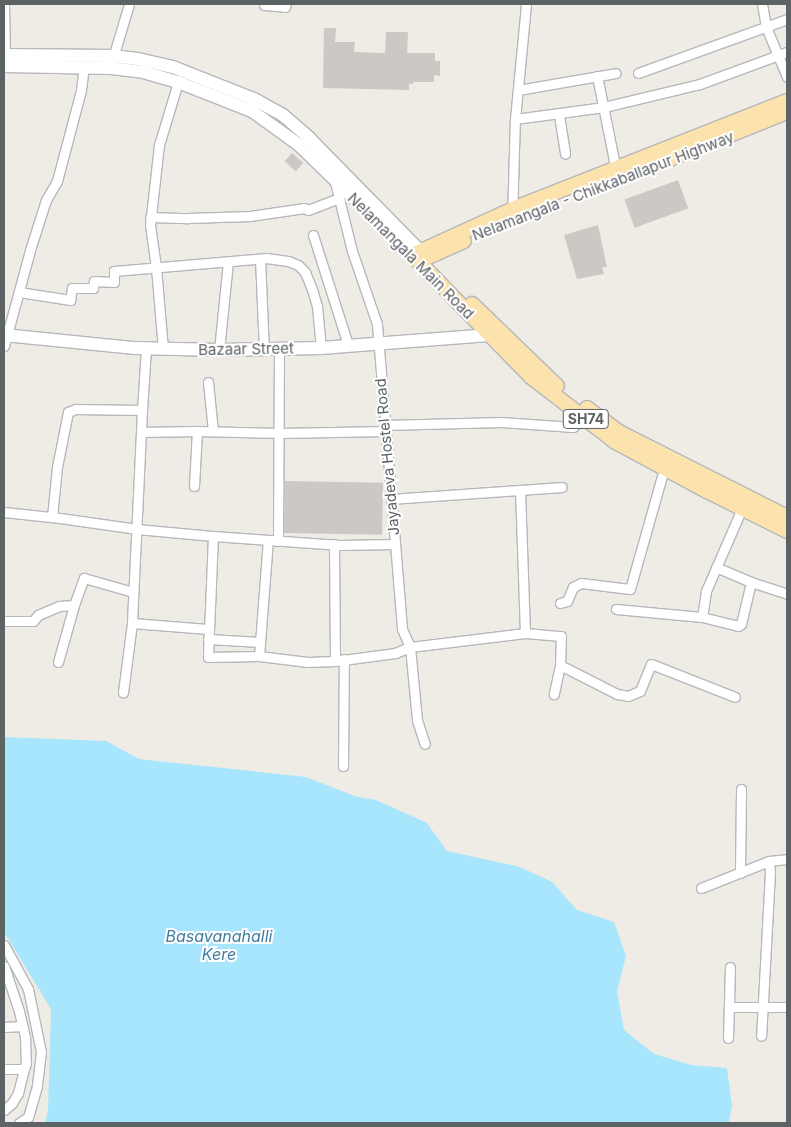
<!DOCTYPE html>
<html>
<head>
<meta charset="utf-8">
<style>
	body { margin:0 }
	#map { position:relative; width:791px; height:1127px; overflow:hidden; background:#efebe5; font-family:Inter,sans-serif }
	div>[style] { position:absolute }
	.water>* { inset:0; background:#a7e6fc }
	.building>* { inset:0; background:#ccc8c4; transform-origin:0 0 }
	.roads { filter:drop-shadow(1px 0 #b5b8bb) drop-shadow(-1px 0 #b5b8bb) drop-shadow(0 1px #b5b8bb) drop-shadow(0 -1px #b5b8bb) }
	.street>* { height:9px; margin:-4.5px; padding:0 4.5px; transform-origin:4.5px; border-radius:4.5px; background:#fff }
	.secondary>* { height:12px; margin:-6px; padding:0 6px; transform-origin:6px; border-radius:6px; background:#fff }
	.primary>* { height:14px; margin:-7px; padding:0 7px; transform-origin:7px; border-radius:7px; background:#fce2ac }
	span { translate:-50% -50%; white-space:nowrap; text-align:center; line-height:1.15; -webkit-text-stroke:4px #fff; paint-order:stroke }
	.shield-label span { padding:1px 4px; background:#fff; border:1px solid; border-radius:4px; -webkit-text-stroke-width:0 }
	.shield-label { font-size:14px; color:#5d6265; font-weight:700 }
	.street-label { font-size:15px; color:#5d6265 }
	.water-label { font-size:16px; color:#3f7c9d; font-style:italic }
	.frame { position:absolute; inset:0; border:5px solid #5d6265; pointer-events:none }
</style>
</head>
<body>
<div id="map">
	<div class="water">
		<i style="clip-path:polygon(4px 737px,106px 741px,139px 759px,306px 777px,357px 797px,376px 800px,427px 823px,447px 851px,520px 867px,552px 882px,577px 910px,614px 922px,626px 956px,617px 991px,624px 1030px,654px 1054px,691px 1065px,727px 1068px,732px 1105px,729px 1123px,45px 1123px,48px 1110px,51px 1009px,4px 932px)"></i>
	</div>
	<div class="building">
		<i style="clip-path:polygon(324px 28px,336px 28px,335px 42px,355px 42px,354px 52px,385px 53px,386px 32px,408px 32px,407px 53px,435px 53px,435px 61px,440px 61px,440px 76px,434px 75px,434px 82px,413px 82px,413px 84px,409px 84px,409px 90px,323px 88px)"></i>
		<i style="left:292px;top:153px;width:15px;height:11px;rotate:42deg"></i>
		<i style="left:678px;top:180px;width:30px;height:57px;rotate:70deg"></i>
		<i style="clip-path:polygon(598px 225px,607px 267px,602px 267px,604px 274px,577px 279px,564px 235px)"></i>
		<i style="left:285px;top:481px;width:98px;height:52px;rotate:1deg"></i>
	</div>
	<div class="roads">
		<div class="street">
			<i style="left:4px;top:4px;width:51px;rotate:88.9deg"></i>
			<i style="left:762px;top:4px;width:23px;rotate:80deg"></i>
			<i style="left:766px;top:27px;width:54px;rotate:67.2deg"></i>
			<i style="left:264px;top:5px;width:21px;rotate:5deg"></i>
			<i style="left:285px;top:7px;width:3px;rotate:-72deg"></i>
			<i style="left:112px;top:61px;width:59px;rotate:-73.4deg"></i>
			<i style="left:638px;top:73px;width:158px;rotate:-19.9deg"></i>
			<i style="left:597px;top:76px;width:96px;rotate:78.6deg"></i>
			<i style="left:518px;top:90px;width:99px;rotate:-9.8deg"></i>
			<i style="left:559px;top:115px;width:39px;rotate:81deg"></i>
			<i style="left:515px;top:119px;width:90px;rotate:-7.7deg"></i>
			<i style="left:604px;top:107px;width:99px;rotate:-13.5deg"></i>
			<i style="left:700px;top:84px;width:93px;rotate:-20.2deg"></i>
			<i style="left:335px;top:182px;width:71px;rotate:76.2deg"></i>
			<i style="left:352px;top:251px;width:77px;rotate:71.1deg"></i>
			<i style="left:377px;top:324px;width:306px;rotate:85.3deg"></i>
			<i style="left:402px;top:629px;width:20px;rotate:66deg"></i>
			<i style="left:410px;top:647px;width:73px;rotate:84.5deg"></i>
			<i style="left:417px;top:720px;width:25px;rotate:72deg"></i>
			<i style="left:150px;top:217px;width:38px;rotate:2deg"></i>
			<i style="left:188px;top:218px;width:62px;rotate:-1.8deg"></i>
			<i style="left:250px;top:216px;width:55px;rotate:-8.4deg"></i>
			<i style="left:304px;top:208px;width:4px;rotate:27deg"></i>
			<i style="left:308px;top:210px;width:34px;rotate:-21deg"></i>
			<i style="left:512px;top:218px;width:99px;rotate:-88.3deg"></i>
			<i style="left:515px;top:119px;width:116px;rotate:-84.5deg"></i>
			<i style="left:313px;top:235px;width:115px;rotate:72.3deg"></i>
			<i style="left:260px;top:259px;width:91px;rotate:87.5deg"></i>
			<i style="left:19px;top:292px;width:52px;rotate:8.9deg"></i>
			<i style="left:70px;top:300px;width:12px;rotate:-81deg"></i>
			<i style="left:72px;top:288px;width:21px"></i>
			<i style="left:93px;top:288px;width:7px;rotate:-82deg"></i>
			<i style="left:94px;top:281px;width:20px;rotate:3deg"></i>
			<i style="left:114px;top:282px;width:11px;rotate:-90deg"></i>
			<i style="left:114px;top:271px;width:153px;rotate:-4.9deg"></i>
			<i style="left:266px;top:258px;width:22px;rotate:8deg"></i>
			<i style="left:288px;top:261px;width:11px;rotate:22deg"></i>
			<i style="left:298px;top:265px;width:10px;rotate:45deg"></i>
			<i style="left:305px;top:272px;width:18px;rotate:68deg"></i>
			<i style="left:312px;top:289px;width:18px;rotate:74deg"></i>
			<i style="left:317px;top:306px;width:42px;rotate:84.6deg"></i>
			<i style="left:4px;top:346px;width:99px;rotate:-74.8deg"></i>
			<i style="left:30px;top:250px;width:52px;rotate:-72.3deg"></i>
			<i style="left:46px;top:200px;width:22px;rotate:-60deg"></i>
			<i style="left:57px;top:181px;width:94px;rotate:-75.2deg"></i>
			<i style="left:81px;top:90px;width:23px;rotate:-83deg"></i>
			<i style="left:163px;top:349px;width:82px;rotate:-94.9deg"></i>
			<i style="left:156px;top:267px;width:42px;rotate:-98.1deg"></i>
			<i style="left:150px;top:225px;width:81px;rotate:-83.6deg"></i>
			<i style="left:159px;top:145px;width:66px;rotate:-73.2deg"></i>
			<i style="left:219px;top:350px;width:88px;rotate:-84.2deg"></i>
			<i style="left:208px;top:382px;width:49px;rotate:84.2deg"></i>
			<i style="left:142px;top:410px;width:62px;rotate:-86.3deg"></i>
			<i style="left:385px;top:425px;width:116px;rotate:-1.5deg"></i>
			<i style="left:501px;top:422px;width:72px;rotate:4deg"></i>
			<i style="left:573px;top:427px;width:14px;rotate:-45deg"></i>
			<i style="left:142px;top:432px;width:55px;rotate:-1deg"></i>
			<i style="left:197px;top:431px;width:83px;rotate:1.4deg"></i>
			<i style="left:280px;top:433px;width:106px;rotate:-1.1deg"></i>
			<i style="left:194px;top:486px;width:55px;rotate:-86.9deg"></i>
			<i style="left:520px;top:490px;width:143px;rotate:88deg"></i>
			<i style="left:391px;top:499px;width:171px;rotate:-4deg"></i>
			<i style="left:4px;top:512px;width:56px;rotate:6.1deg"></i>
			<i style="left:60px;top:518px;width:78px;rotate:8.1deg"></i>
			<i style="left:137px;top:529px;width:76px;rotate:5.3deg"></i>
			<i style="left:213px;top:536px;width:127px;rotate:4.1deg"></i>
			<i style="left:340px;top:545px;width:54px;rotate:-1.1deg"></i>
			<i style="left:52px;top:517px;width:50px;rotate:-84.3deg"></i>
			<i style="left:57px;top:467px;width:56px;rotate:-78.7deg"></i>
			<i style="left:68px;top:412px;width:9px;rotate:-21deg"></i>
			<i style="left:76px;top:409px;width:66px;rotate:0.9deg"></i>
			<i style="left:142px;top:410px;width:213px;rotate:92.7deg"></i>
			<i style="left:132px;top:623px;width:70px;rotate:97.4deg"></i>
			<i style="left:213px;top:536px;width:121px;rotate:92.4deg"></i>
			<i style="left:208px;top:657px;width:51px;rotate:-1.1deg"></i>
			<i style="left:259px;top:656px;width:49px;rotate:7deg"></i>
			<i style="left:308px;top:662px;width:27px;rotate:-2deg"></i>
			<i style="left:335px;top:661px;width:61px;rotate:-7.6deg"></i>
			<i style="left:395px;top:653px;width:16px;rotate:-22deg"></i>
			<i style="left:410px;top:647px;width:116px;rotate:-6.9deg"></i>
			<i style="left:525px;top:633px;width:36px;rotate:5deg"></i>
			<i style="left:561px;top:636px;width:29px;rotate:92deg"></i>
			<i style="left:560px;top:665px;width:30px;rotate:102deg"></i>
			<i style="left:278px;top:541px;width:192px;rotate:-89.7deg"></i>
			<i style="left:334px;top:544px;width:117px;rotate:89.5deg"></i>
			<i style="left:751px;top:582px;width:38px;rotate:18deg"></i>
			<i style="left:560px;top:603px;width:7px;rotate:-16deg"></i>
			<i style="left:567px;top:601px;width:15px;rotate:-67deg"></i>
			<i style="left:573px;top:587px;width:9px;rotate:-27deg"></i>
			<i style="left:581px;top:583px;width:49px;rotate:7deg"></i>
			<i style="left:630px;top:589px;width:129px;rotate:-74.2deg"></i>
			<i style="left:616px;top:609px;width:86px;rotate:5.3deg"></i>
			<i style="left:702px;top:617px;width:37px;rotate:14deg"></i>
			<i style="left:738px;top:626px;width:4px;rotate:-34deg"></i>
			<i style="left:741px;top:624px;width:43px;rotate:-76.6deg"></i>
			<i style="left:751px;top:582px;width:38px;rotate:-157deg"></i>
			<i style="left:702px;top:617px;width:26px;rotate:-81deg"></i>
			<i style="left:706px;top:591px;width:93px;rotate:-66.5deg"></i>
			<i style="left:4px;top:621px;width:29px"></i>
			<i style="left:33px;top:621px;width:8px;rotate:-50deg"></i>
			<i style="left:38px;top:615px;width:23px;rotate:-23deg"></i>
			<i style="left:59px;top:606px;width:15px;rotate:-4deg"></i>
			<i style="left:74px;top:605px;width:29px;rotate:-70deg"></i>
			<i style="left:84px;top:578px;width:51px;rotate:15.9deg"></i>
			<i style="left:132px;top:623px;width:76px;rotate:4.5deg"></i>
			<i style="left:208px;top:639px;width:52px;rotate:3.3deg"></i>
			<i style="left:259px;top:656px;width:116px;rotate:-85.6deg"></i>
			<i style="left:58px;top:662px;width:59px;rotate:-74.3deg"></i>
			<i style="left:560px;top:665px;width:64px;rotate:27deg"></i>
			<i style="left:617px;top:694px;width:11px;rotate:10deg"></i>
			<i style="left:628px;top:696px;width:13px;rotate:-23deg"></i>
			<i style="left:640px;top:691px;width:29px;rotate:-68deg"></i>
			<i style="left:651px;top:664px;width:90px;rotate:21.4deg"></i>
			<i style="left:343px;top:766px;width:107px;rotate:-89.5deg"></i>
			<i style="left:769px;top:861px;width:18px;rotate:-6deg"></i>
			<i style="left:740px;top:873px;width:84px;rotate:-89.3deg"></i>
			<i style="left:701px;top:888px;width:73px;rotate:-21.7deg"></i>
			<i style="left:769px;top:861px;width:11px;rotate:85deg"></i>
			<i style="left:770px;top:872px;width:164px;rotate:93.1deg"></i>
			<i style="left:4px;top:945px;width:50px;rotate:61.4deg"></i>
			<i style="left:28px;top:989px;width:64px;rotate:78.3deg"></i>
			<i style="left:41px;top:1052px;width:34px;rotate:97deg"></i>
			<i style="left:37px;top:1086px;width:32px;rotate:106deg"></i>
			<i style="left:28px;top:1117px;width:11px;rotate:146deg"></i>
			<i style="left:4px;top:966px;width:47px;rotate:71.6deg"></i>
			<i style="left:19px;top:1011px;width:28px;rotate:77deg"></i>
			<i style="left:25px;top:1038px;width:25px;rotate:88deg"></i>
			<i style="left:26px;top:1063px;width:6px;rotate:108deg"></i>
			<i style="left:24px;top:1069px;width:20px;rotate:180deg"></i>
			<i style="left:729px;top:1007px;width:58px"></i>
			<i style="left:4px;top:1027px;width:18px;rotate:-3deg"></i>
			<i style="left:728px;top:1038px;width:71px;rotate:-88.4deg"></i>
			<i style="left:4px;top:1110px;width:11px;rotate:-41deg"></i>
			<i style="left:12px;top:1103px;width:12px;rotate:-59deg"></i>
			<i style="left:18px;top:1093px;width:25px;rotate:-76deg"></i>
		</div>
		<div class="secondary">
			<i style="left:4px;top:55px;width:109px;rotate:0.5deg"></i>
			<i style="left:113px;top:56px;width:25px;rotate:7deg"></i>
			<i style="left:138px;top:59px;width:36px;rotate:13deg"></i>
			<i style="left:173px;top:67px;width:87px;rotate:21.6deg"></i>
			<i style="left:254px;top:99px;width:33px;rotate:29deg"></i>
			<i style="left:283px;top:115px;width:35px;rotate:41deg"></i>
			<i style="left:309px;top:138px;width:157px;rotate:45.5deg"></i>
			<i style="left:4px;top:66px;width:107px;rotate:1.1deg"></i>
			<i style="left:111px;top:68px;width:32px;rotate:7deg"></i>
			<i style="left:143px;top:72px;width:36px;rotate:16deg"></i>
			<i style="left:178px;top:82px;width:79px;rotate:21.4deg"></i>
			<i style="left:252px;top:111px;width:57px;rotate:35.7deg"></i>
			<i style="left:298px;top:144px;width:146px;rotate:44.2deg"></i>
			<i style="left:4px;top:335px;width:132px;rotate:5.7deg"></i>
			<i style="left:135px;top:348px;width:84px;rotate:1.4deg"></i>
			<i style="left:219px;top:350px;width:102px;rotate:-1.1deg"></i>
			<i style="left:321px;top:348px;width:169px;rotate:-4.4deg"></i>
		</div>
		<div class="primary">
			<i style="left:787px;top:101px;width:295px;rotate:158.5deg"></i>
			<i style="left:513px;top:209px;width:111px;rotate:155.5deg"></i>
			<i style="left:412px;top:255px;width:170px;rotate:45.7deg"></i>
			<i style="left:531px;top:377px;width:105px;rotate:37.6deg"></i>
			<i style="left:614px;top:441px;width:106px;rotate:28.3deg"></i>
			<i style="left:707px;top:491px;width:89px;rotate:26.6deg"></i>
			<i style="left:670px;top:159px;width:126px;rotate:-21.9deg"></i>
			<i style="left:419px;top:261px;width:49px;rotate:-24deg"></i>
			<i style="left:472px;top:304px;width:118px;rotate:44deg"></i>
			<i style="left:587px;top:408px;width:40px;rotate:37deg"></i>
			<i style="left:619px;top:432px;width:188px;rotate:26.8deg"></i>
		</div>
	</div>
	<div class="shield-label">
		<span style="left:586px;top:419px">SH74</span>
	</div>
	<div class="street-label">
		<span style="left:603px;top:186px;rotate:-21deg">Nelamangala - Chikkaballapur Highway</span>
		<span style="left:411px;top:256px;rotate:45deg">Nelamangala Main Road</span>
		<span style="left:246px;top:349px;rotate:-1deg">Bazaar Street</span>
		<span style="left:387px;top:457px;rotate:-95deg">Jayadeva Hostel Road</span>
	</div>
	<div class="water-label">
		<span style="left:219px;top:945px">Basavanahalli<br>Kere</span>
	</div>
	<div class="frame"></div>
</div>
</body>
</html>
